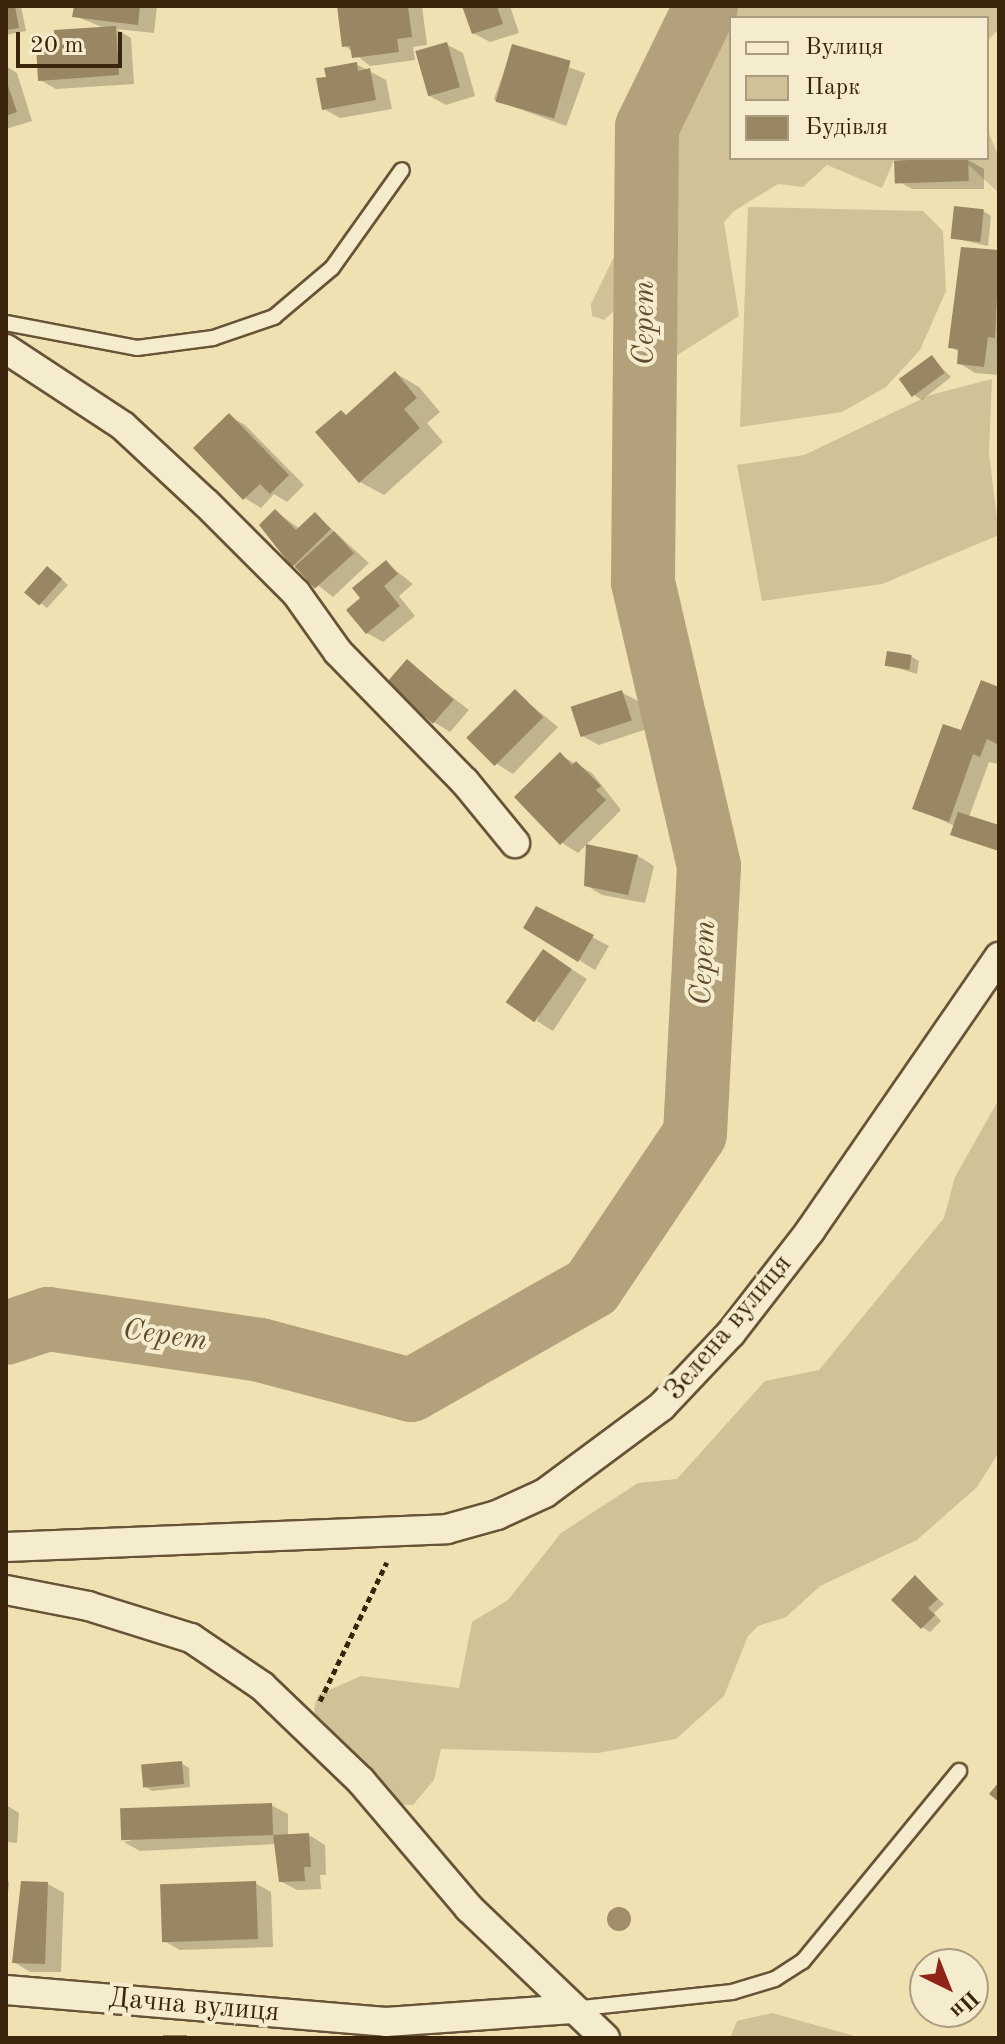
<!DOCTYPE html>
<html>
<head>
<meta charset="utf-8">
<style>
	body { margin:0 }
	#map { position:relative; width:1005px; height:2044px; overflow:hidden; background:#f0e1b2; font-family:"Old Standard TT",serif }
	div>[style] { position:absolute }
	.green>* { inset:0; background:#d1c196 }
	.shadow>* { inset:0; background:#0003; transform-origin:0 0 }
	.river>* { height:64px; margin:-32px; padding:0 32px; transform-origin:32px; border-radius:32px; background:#b2a17a }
	.building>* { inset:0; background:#998662; transform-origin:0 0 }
	.path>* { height:5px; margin-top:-2.5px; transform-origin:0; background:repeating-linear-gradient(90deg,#3b240c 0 6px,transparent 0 10px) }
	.roads { filter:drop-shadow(2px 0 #685336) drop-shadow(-2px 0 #685336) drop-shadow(0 2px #685336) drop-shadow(0 -2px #685336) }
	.service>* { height:14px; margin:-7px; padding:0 7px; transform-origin:7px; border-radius:7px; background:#f5eccd }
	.minor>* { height:28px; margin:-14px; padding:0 14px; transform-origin:14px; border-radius:14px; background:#f5eccd }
	.trees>* { width:24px; height:24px; margin:-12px; border-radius:50%; background:#a18e69 }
	span { translate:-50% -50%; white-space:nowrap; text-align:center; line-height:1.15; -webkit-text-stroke:8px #f5eccd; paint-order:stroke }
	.street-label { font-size:28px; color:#3b240c }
	.water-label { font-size:30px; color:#5f4a2d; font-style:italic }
	.frame { position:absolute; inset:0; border:8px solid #3b240c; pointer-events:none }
	.legend { position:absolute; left:729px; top:16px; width:260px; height:144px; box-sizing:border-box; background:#f5eccd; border:2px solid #ab9c80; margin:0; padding:10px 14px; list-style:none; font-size:24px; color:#3b240c }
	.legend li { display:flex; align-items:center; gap:16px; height:40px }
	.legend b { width:40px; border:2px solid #ab9c80 }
	.north { position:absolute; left:909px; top:1948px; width:80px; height:80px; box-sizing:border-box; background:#f5eccd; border:2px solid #ab9c80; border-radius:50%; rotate:137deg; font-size:22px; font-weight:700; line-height:32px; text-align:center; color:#3b240c }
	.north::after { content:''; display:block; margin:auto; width:28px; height:36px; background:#8f2418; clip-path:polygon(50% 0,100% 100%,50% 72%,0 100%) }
	.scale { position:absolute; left:16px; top:32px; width:106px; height:36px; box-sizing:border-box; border:4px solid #3b240c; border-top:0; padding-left:10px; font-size:24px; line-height:28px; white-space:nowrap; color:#3b240c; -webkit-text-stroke:6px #f5eccd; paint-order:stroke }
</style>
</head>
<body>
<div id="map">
	<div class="green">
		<i style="clip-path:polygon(672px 6px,719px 6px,652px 139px,632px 254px,632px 294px,604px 320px,592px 316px,591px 304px,616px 253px,625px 131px)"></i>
		<i style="clip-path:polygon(734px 6px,999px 6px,999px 29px,987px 41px,987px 18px,731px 18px,731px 158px,895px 158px,882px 188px,827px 165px,803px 187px,778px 184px,734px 211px,724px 222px,739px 316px,671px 359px,657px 350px,643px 265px,659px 157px)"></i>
		<i style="clip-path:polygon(987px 129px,999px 157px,999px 193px,961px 158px,987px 158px)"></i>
		<i style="clip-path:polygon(748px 207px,923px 211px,943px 231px,946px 291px,920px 350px,886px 387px,842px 412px,740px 427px)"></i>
		<i style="clip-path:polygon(992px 379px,989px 453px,999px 535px,882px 584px,762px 601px,737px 465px,804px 455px,930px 395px)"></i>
		<i style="clip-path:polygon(999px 1099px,999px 1452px,977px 1487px,917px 1540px,820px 1586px,786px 1617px,758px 1626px,748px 1636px,724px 1696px,676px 1739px,598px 1753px,441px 1749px,434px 1780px,413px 1805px,383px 1804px,327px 1751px,314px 1709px,318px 1695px,361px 1676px,459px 1688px,472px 1622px,508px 1600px,561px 1533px,638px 1483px,677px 1479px,765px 1381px,819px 1370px,944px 1218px,955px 1177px)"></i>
		<i style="clip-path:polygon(772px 2013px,862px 2038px,730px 2038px,737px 2021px)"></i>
	</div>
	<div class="shadow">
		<i style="clip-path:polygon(6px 6px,21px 6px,26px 31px,6px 35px)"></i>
		<i style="clip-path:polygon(76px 6px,157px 6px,154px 33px,116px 29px,131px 38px,134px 84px,56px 89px,40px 80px,58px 46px,102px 27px,75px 16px)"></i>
		<i style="clip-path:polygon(339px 6px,422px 6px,427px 45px,413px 47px,415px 60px,370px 66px,344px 45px)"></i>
		<i style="clip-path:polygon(465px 6px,510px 6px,519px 33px,490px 42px,473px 33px)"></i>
		<i style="clip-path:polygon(446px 44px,463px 53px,475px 96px,446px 105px,430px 96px)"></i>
		<i style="left:513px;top:47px;width:77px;height:56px;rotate:20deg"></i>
		<i style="clip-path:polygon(356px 64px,386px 80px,392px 109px,340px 118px,324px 109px,328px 78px)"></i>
		<i style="clip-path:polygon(6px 66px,17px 73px,32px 121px,6px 129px)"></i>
		<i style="clip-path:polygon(968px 160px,984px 169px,984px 189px,912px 189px,896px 180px)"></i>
		<i style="clip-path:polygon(983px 211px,991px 216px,988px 246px,953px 238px)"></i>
		<i style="clip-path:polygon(962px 249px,999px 253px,999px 375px,975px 373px,959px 363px,960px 352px,950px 347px)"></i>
		<i style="clip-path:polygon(932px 358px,951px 377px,922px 400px,914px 395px)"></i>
		<i style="clip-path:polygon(395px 373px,419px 387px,440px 412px,427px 423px,443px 442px,384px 495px,360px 482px,347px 416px)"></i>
		<i style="clip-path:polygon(229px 416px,245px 425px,304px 485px,287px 502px,274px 494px,261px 508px,245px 498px)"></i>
		<i style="clip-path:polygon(275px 511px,300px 529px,315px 514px,369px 563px,333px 597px,293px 565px)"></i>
		<i style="clip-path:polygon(386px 563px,413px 584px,399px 596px,415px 616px,383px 642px,367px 633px,363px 598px)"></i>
		<i style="clip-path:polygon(55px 573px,68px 585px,47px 608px,27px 593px)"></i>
		<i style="clip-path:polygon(912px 657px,919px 661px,917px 674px,887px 665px)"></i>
		<i style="clip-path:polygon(407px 662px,469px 710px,450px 732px,434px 722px)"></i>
		<i style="clip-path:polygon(999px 689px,999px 759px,997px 764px,989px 762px,969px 817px,999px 827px,999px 851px,960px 838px,953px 834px,955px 826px,915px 808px,962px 733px)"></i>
		<i style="clip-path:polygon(515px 692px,558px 727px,513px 774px,497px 764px)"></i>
		<i style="clip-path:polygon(621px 692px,638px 701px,647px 729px,599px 745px,582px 736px)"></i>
		<i style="clip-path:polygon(560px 755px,592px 773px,621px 810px,578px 853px,562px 843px)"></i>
		<i style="clip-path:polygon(588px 846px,638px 856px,654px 866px,645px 903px,602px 895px,586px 885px)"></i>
		<i style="clip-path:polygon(537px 908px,609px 946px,595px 970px,579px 960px)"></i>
		<i style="clip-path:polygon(559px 961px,587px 979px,553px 1031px,537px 1021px)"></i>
		<i style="clip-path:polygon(915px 1578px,944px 1604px,934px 1613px,941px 1621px,930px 1632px,922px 1627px)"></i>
		<i style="clip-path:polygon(181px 1763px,189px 1768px,190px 1787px,152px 1791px,144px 1786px)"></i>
		<i style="clip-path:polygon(6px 1805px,19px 1813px,17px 1843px,6px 1842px)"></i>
		<i style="clip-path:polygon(271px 1805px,288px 1814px,288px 1836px,309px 1835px,325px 1845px,326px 1875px,320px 1875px,321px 1889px,297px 1890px,280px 1881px,276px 1844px,140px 1851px,124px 1842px)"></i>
		<i style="clip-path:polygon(6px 1880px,9px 1882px,6px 1917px)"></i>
		<i style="clip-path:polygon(255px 1883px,271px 1892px,273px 1947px,180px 1950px,164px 1941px)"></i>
		<i style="clip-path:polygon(48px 1884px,64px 1893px,61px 1972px,30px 1972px,14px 1962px)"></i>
	</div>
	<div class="river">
		<i style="left:6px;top:1333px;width:44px;rotate:-18.4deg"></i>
		<i style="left:48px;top:1319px;width:214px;rotate:8.3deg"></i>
		<i style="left:260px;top:1350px;width:156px;rotate:14.8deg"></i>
		<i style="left:411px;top:1390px;width:208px;rotate:-29.6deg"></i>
		<i style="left:592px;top:1287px;width:184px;rotate:-56.1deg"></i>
		<i style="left:695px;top:1134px;width:268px;rotate:-87deg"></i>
		<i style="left:709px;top:866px;width:292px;rotate:-103.1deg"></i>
		<i style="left:643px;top:582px;width:455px;rotate:-89.5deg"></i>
		<i style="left:647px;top:127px;width:135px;rotate:-64deg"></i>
	</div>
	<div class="building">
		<i style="clip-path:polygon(6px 6px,15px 6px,19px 28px,6px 30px)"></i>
		<i style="clip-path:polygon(74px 6px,140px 6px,138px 25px,72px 17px)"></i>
		<i style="clip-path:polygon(337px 6px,408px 6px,412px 37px,397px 39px,399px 52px,352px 58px,350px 46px,342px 47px)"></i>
		<i style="clip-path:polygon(462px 6px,497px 6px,503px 24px,472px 34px)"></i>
		<i style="clip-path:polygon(116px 26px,119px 75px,38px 81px,36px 45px,55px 44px,54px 30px)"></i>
		<i style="left:447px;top:42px;width:47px;height:33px;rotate:74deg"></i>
		<i style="left:512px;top:44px;width:61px;height:60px;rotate:16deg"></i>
		<i style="clip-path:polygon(357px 62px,358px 71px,370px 68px,376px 100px,322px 110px,316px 78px,326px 77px,324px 68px)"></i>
		<i style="clip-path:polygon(6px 80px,17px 112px,6px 116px)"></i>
		<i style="left:968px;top:158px;width:23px;height:74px;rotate:88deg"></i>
		<i style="left:954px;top:206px;width:30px;height:33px;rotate:6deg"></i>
		<i style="clip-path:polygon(961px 247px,999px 250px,995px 338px,988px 337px,984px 367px,957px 364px,958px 349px,948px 348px)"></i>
		<i style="left:932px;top:355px;width:22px;height:41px;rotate:54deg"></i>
		<i style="clip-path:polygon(395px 371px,417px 398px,404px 409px,420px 428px,359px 483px,315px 432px,341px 410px,346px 415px)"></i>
		<i style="clip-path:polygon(229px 413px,289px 475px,270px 494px,260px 484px,243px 500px,193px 448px)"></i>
		<i style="clip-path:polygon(275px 509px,296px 530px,315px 512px,331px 529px,292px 567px,259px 525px)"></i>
		<i style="left:334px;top:531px;width:30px;height:53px;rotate:48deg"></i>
		<i style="clip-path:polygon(386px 560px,398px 574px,384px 586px,400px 606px,366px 634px,346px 610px,360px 598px,352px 588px)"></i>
		<i style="left:47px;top:566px;width:20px;height:35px;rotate:41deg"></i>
		<i style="left:887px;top:651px;width:25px;height:15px;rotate:9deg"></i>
		<i style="left:407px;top:659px;width:62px;height:32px;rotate:41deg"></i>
		<i style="clip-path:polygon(981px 680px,999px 687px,999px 745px,987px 739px,980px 757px,973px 754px,949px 822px,912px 809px,943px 724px,961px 730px)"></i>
		<i style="left:515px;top:689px;width:40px;height:69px;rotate:45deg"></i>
		<i style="left:622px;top:690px;width:32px;height:54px;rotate:72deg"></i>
		<i style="clip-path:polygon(560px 752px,572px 765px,576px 761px,601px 786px,596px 790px,606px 800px,560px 845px,514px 797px)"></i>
		<i style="clip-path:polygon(958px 812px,999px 825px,999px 851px,950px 835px)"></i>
		<i style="clip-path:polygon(586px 844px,638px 855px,628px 895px,584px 886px)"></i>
		<i style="clip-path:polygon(536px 906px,594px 935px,578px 962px,523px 928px)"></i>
		<i style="left:543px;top:949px;width:35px;height:65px;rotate:35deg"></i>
		<i style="clip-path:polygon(915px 1575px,938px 1599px,928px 1608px,935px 1615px,921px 1629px,891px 1600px)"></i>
		<i style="left:182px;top:1761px;width:23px;height:41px;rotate:85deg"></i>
		<i style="clip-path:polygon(999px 1782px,999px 1802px,989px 1794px)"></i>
		<i style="left:272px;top:1803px;width:32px;height:152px;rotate:88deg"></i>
		<i style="clip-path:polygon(309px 1833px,311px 1867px,304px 1867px,305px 1881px,279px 1882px,273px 1835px)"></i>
		<i style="clip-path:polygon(21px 1881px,48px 1882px,45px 1964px,12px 1963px)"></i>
		<i style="left:256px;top:1881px;width:58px;height:96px;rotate:88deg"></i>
		<i style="left:163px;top:2035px;width:24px;height:3px"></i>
	</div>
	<div class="path">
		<i style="left:320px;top:1701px;width:154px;rotate:-64.3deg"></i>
	</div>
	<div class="roads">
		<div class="service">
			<i style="left:6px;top:323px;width:133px;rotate:10.8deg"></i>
			<i style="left:137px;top:348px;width:77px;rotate:-7.5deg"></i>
			<i style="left:213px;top:338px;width:65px;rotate:-19deg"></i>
			<i style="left:274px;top:317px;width:76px;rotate:-40.2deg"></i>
			<i style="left:332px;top:268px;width:120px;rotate:-54.5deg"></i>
			<i style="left:573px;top:2009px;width:160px;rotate:-6.1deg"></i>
			<i style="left:732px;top:1992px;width:45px;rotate:-16.8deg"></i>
			<i style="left:775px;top:1979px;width:33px;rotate:-33deg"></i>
			<i style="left:803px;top:1961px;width:246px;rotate:-50.6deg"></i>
		</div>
		<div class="minor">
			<i style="left:6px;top:349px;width:140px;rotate:33.3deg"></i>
			<i style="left:123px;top:426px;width:113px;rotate:42.9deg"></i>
			<i style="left:206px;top:503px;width:127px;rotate:45deg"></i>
			<i style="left:296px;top:593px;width:72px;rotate:54.6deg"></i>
			<i style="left:338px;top:652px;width:182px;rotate:45.7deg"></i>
			<i style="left:465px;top:782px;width:79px;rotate:50.7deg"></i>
			<i style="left:6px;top:1547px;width:441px;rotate:-2.3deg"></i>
			<i style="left:447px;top:1529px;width:52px;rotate:-15.6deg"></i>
			<i style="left:497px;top:1515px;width:53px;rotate:-24.6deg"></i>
			<i style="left:545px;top:1493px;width:146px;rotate:-36.6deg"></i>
			<i style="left:662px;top:1406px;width:100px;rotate:-46.6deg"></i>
			<i style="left:731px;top:1333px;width:129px;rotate:-52.2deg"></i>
			<i style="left:810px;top:1231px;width:333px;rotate:-55.4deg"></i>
			<i style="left:6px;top:1590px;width:84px;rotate:11deg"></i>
			<i style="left:88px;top:1606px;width:108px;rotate:17.3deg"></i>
			<i style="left:191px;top:1638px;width:86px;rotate:34.1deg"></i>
			<i style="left:262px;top:1686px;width:137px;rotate:43.8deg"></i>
			<i style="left:361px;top:1781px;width:167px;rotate:49.6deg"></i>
			<i style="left:469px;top:1908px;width:188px;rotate:43.7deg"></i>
			<i style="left:6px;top:1990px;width:381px;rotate:4.8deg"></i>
			<i style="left:386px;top:2022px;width:187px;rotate:-4deg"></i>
		</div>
	</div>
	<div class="trees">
		<i style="left:619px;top:1919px"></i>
	</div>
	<div class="street-label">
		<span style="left:729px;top:1328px;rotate:-50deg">Зелена вулиця</span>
		<span style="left:194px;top:2006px;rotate:5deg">Дачна вулиця</span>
	</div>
	<div class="water-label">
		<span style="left:645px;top:323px;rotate:-90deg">Серет</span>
		<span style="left:704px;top:963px;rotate:-87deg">Серет</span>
		<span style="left:165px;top:1336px;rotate:8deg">Серет</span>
	</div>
	<div class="frame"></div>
	<ul class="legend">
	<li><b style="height:10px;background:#f5eccd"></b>Вулиця</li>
	<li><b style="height:22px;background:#d1c196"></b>Парк</li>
	<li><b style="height:22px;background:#998662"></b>Будівля</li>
	</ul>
	<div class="north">Пн</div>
	<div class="scale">20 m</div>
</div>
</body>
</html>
